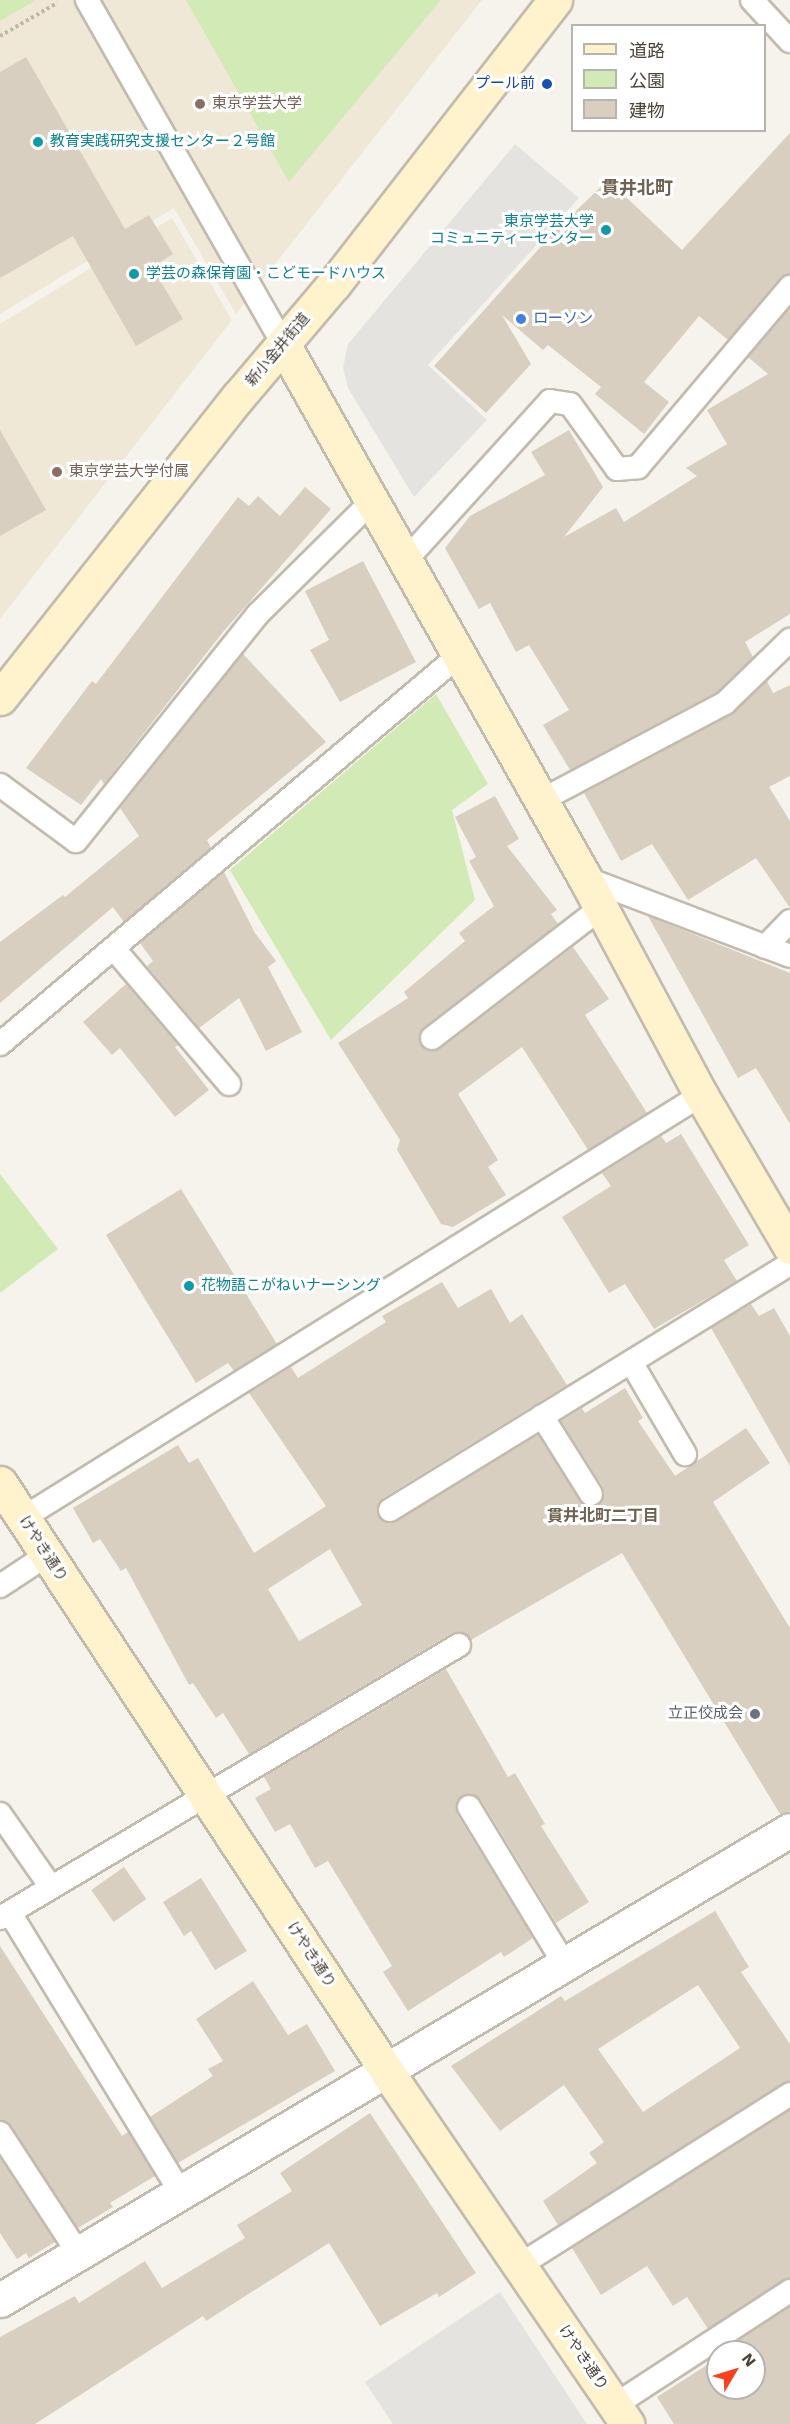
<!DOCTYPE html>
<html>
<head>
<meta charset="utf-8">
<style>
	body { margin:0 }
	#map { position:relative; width:790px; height:2424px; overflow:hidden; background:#f6f3ec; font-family:"Work Sans","Noto Sans JP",sans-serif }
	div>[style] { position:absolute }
	.education>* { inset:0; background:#efe8d6 }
	.green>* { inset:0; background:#d2eab5 }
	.parking>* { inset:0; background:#e5e3e0 }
	.building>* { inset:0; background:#d8cfc1; transform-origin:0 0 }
	.path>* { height:4px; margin-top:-2px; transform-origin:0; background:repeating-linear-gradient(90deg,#c4b79f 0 3px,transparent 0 6px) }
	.roads { filter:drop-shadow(2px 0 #c2bbae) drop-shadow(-2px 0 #c2bbae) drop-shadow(0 2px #c2bbae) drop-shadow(0 -2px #c2bbae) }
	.lane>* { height:22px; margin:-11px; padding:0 11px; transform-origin:11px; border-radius:11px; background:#fff }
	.street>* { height:33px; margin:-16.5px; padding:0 16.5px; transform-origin:16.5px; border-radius:16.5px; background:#fff }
	.secondary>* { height:33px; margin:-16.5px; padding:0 16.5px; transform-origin:16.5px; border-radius:16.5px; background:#fff3cd }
	.dots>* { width:16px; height:16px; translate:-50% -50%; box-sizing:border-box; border:3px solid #fff; border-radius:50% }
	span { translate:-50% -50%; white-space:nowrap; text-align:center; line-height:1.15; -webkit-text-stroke:6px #fff; paint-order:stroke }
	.transit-label { font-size:15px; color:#164399 }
	.right { translate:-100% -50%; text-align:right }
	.education-label { font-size:15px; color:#785e54 }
	.left { translate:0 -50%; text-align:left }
	.culture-label { font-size:15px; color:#0d838f }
	.shop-label { font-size:15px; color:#366cbe }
	.street-label { font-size:15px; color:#4b4439 }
	.worship-label { font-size:15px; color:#5b616d }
	.neighbourhood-label { font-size:16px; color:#6e6250; font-weight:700 }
	.quarter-label { font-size:18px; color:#6e6250; font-weight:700 }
	.legend { position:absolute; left:571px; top:24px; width:195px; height:108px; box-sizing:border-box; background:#fff; border:2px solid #b7b4b0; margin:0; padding:8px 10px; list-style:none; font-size:18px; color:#4b4439 }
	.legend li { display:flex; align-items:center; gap:12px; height:30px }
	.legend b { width:30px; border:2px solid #b7b4b0 }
	.north { position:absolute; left:706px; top:2340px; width:60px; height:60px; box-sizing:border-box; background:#fff; border:2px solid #b7b4b0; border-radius:50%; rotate:52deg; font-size:16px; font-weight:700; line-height:24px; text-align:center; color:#4b4439 }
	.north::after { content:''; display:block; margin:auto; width:21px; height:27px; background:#fc3f1d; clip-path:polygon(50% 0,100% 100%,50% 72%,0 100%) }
</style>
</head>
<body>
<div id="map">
	<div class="education">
		<i style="clip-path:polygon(0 0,482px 0,236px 314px,174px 208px,0 314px)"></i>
		<i style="clip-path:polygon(172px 218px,232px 320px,0 619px,0 324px)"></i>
	</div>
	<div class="green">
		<i style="clip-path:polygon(0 0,34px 0,34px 1px,0 21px)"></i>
		<i style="clip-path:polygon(186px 0,441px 0,289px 182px)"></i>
		<i style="clip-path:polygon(436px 694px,488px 784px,452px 810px,475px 900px,331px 1040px,230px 870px)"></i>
		<i style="clip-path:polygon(0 1174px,58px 1249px,0 1293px)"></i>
	</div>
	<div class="parking">
		<i style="clip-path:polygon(515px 144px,579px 198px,428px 365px,487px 420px,414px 497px,348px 388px,343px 368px,348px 344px)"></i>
		<i style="clip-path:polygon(500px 2292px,587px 2424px,393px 2424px,365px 2382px)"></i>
	</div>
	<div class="building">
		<i style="clip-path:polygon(26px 57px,125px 229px,149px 215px,173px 254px,152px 267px,183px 319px,136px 346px,73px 236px,0 278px,0 72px)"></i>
		<i style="clip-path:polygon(790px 133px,790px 274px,780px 278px,728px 340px,699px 316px,644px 382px,669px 402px,644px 434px,595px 394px,601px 387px,548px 345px,543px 350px,502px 315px,531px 364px,486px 413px,434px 366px,553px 233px,608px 180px,682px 250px)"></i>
		<i style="clip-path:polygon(790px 308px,790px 614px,745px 642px,753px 657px,717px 692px,570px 770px,543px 725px,569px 710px,529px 645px,516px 652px,490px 603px,479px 609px,445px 548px,470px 516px,545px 475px,531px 452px,569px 430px,603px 487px,564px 537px,616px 508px,624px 522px,697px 476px,686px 468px,727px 444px,707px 410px,768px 374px,748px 357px)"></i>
		<i style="clip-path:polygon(0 430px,46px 510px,0 536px)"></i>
		<i style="clip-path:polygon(305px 487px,331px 509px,223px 632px,104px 784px,101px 779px,81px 805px,26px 768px,92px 681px,96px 684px,238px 497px,249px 506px,258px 496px,280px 516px)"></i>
		<i style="clip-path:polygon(363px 561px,416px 662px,340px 702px,310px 650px,329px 640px,305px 591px)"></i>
		<i style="clip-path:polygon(243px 654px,326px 742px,207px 840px,211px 848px,124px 922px,113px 907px,0 1003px,0 942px,63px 895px,65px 897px,139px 836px,120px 808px)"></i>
		<i style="clip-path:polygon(767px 681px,773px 693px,790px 685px,790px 776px,769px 787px,790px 821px,790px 908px,756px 858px,688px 900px,652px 844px,621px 861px,584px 793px,731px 715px)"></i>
		<i style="clip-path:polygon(495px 796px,519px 839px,507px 846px,557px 910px,551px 914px,558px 924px,424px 1027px,419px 1033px,421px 1046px,427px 1051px,440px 1049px,573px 947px,609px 999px,585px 1015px,647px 1113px,588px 1150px,522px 1047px,458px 1094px,498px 1160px,488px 1167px,506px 1195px,453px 1227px,441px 1224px,397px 1150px,400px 1140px,338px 1043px,408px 998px,404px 992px,465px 941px,459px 933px,494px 906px,469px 861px,476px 857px,455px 817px)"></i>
		<i style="clip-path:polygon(224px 872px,255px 933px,276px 961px,268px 967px,302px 1032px,266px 1051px,239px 998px,199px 1028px,147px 966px,153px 961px,140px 943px)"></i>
		<i style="clip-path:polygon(648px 916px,790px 973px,790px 1124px,756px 1068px,738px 1078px)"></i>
		<i style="clip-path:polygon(126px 984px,178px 1045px,175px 1047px,209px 1090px,175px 1117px,120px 1048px,112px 1055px,83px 1022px)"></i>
		<i style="clip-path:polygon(681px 1134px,749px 1245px,724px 1260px,737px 1281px,654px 1329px,625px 1284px,609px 1293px,562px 1217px,611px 1186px,602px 1173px,661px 1136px,666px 1143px)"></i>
		<i style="clip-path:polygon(181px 1189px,277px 1344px,234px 1371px,228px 1363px,196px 1383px,106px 1235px)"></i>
		<i style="clip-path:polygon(evenodd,442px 1282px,458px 1308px,491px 1289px,510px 1323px,522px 1314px,567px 1385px,383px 1498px,377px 1510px,379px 1518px,390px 1523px,397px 1521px,538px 1435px,580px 1502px,591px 1507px,598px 1506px,603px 1500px,603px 1487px,561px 1421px,582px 1408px,585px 1413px,625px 1388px,643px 1418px,638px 1421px,675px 1476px,746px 1428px,770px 1463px,713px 1502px,790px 1628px,790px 1811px,780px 1814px,622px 1553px,471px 1640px,465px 1633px,452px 1633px,249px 1754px,223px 1713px,216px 1718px,193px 1683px,189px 1685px,126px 1568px,121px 1571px,100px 1539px,93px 1543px,73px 1508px,178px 1445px,189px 1463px,198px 1458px,254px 1553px,326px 1506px,249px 1393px,291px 1367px,298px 1378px,386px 1322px,382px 1316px,442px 1282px,330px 1549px,362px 1605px,299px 1641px,268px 1589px,330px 1549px)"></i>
		<i style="clip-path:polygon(751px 1304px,759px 1316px,774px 1308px,790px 1336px,790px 1466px,711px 1328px)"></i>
		<i style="clip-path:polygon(446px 1669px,508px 1777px,515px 1773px,545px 1824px,541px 1826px,589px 1902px,556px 1923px,481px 1800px,475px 1795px,463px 1795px,457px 1801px,457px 1814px,533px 1938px,504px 1957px,501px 1952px,408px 2011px,383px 1972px,392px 1966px,328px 1861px,315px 1868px,290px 1824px,275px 1832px,255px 1798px,271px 1789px,264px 1777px)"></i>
		<i style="left:124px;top:1867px;width:39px;height:40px;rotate:55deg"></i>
		<i style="clip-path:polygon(201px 1878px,247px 1951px,215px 1970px,191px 1931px,184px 1936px,163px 1902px)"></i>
		<i style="clip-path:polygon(evenodd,715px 1911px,749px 1967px,741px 1972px,790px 2044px,790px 2081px,558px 2225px,543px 2201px,597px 2163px,589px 2153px,604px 2142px,564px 2085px,500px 2131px,451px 2066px,561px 1996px,565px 2001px,715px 1911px,698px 1985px,740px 2048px,643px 2112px,598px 2049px,698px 1985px)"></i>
		<i style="clip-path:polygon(0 1946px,122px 2136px,128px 2132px,155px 2176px,110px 2203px,113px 2207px,78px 2228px,11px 2126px,0 2120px)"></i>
		<i style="clip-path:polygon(253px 1981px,288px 2035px,307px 2024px,335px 2071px,178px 2163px,150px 2117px,213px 2076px,208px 2069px,223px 2061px,196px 2019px)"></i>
		<i style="clip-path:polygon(790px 2110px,790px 2278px,708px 2329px,687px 2297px,673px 2306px,647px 2266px,601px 2295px,572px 2248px)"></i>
		<i style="clip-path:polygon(370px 2113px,476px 2273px,439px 2297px,437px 2293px,380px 2326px,329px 2243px,206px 2321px,203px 2316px,35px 2424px,0 2424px,0 2337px,75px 2296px,79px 2303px,145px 2261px,162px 2288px,245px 2238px,237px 2225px,292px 2191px,280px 2173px)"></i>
		<i style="clip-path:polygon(0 2158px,55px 2242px,29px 2258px,26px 2253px,17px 2259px,0 2233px)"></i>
		<i style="clip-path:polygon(790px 2307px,790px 2424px,674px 2424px,657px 2397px,718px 2358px,718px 2388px,754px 2388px,754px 2352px,722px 2351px)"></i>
	</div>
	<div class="path">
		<i style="left:0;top:36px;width:66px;rotate:-30.1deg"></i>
	</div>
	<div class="roads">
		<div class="lane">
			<i style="left:87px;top:0;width:396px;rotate:60.3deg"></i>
			<i style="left:752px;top:0;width:56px;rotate:47.2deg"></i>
			<i style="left:405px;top:561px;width:216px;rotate:-47.8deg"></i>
			<i style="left:550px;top:401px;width:20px;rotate:9deg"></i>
			<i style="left:570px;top:404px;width:80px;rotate:54.1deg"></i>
			<i style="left:617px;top:469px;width:21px;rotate:-5deg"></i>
			<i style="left:638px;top:467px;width:236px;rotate:-49.8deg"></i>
			<i style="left:0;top:785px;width:94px;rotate:36.4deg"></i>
			<i style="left:76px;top:841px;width:291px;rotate:-51.3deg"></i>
			<i style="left:258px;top:614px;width:159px;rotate:-44.7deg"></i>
			<i style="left:540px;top:801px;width:209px;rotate:-27.9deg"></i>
			<i style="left:725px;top:703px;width:91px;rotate:-44.1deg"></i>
			<i style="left:585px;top:878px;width:219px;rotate:20.8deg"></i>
			<i style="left:765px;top:947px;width:36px;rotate:-46deg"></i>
			<i style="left:115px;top:950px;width:176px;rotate:49.6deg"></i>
			<i style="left:432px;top:1038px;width:213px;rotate:-37.6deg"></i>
			<i style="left:0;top:1044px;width:599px;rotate:-40.26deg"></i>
			<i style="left:631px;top:1362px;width:107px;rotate:59.6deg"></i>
			<i style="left:542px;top:1416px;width:92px;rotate:57.9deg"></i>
			<i style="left:390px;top:1510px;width:470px;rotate:-31.6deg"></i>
			<i style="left:23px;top:1518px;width:799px;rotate:-31.96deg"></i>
			<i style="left:0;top:1586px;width:56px;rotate:-33.4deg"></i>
			<i style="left:469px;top:1807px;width:183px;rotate:58.7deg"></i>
			<i style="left:0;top:1814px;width:89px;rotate:55.1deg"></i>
			<i style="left:10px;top:1913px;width:327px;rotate:58.6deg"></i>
			<i style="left:0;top:1918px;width:534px;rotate:-30.74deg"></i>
			<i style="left:0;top:2133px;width:145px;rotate:56.9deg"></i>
			<i style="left:520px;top:2265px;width:320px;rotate:-32.3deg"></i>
			<i style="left:615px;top:2405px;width:209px;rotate:-33.1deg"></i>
		</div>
		<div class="street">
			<i style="left:0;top:2300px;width:919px;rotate:-30.75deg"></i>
		</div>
		<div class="secondary">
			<i style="left:283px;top:344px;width:613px;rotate:60.51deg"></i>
			<i style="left:585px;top:878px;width:246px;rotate:61.9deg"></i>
			<i style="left:701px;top:1095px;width:176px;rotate:59.6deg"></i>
			<i style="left:0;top:698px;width:384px;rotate:-51.7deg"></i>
			<i style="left:238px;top:397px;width:148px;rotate:-49.7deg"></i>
			<i style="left:334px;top:284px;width:360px;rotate:-52.1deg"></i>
			<i style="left:0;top:1483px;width:706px;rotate:56.67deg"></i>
			<i style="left:388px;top:2073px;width:425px;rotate:55.7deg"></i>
		</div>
	</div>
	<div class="dots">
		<i style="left:547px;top:84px;background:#1a4fb4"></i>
		<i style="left:200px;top:104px;background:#8d6e63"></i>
		<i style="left:38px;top:142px;background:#0f9aa8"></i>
		<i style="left:606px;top:230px;background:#0f9aa8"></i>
		<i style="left:134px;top:274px;background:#0f9aa8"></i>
		<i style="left:521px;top:319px;background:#3f7fe0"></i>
		<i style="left:57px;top:472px;background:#8d6e63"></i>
		<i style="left:189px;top:1286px;background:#0f9aa8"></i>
		<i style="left:755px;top:1714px;background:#6b7280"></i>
	</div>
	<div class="transit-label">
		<span class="right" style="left:535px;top:84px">プール前</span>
	</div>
	<div class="education-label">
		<span class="left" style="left:212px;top:104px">東京学芸大学</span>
		<span class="left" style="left:69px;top:472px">東京学芸大学付属</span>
	</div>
	<div class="culture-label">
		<span class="left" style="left:50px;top:142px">教育実践研究支援センター２号館</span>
		<span class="right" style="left:594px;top:230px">東京学芸大学<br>コミュニティーセンター</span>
		<span class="left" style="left:146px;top:274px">学芸の森保育園・こどモードハウス</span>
		<span class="left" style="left:201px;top:1286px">花物語こがねいナーシング</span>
	</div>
	<div class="shop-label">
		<span class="left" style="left:533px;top:319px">ローソン</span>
	</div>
	<div class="street-label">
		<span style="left:278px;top:350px;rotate:-50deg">新小金井街道</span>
		<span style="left:43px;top:1549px;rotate:57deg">けやき通り</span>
		<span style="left:311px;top:1955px;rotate:57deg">けやき通り</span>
		<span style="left:583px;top:2358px;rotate:56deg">けやき通り</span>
	</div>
	<div class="worship-label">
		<span class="right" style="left:743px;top:1714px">立正佼成会</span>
	</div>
	<div class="neighbourhood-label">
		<span style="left:603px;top:1516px">貫井北町二丁目</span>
	</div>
	<div class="quarter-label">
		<span style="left:637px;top:188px">貫井北町</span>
	</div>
	<ul class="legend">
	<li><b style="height:8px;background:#fff3cd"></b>道路</li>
	<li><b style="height:16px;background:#d2eab5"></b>公園</li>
	<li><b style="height:16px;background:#d8cfc1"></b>建物</li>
	</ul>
	<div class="north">N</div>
</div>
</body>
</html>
